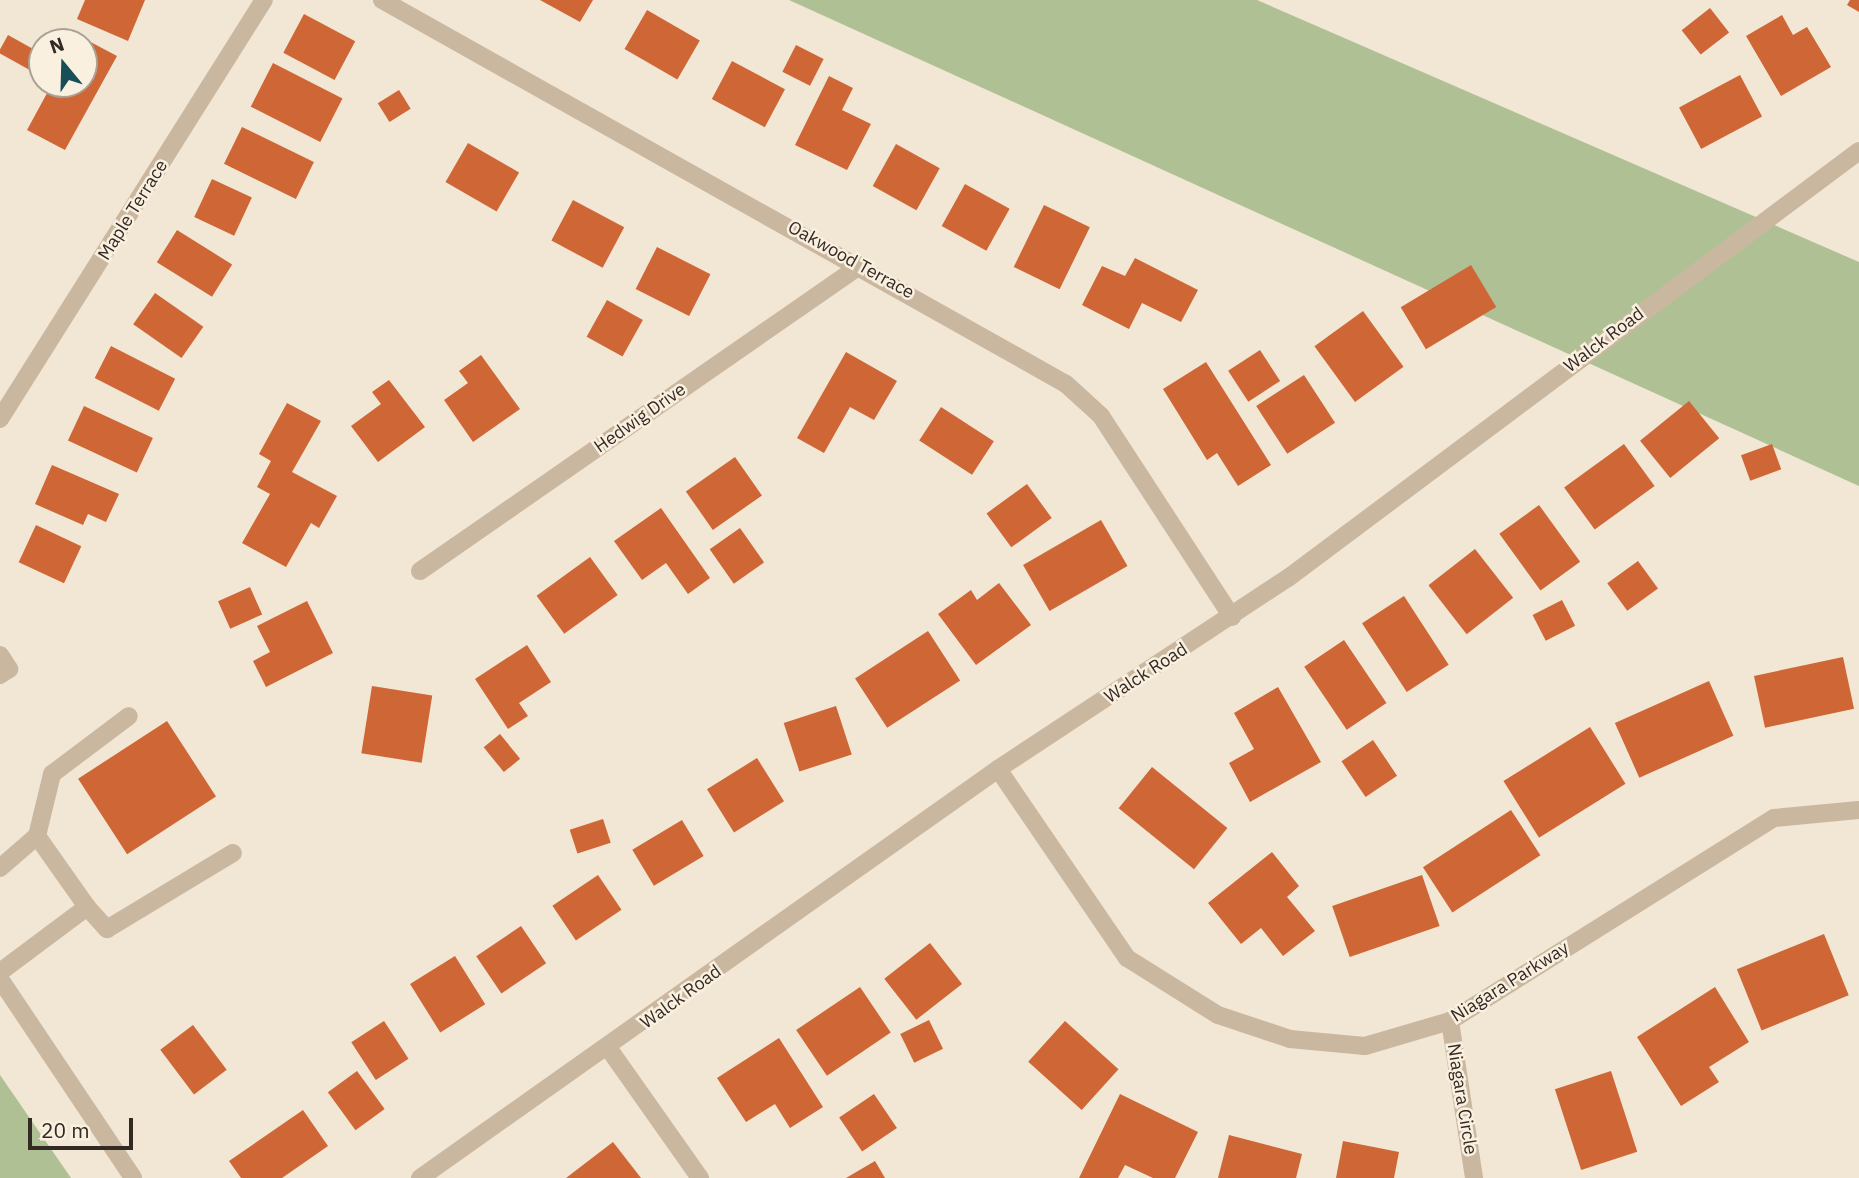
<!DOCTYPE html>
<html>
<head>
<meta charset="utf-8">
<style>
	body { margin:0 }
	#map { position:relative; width:1859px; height:1178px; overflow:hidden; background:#f2e6d4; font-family:"IBM Plex Sans",sans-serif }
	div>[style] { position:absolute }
	.green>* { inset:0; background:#afc194 }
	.building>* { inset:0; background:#cf6635; transform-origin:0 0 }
	.minor>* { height:18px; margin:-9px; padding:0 9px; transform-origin:9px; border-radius:9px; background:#cab7a0 }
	span { translate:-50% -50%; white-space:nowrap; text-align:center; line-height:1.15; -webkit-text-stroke:5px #faf0e0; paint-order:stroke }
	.street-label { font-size:18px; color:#342a24 }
	.north { position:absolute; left:28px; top:28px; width:70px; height:70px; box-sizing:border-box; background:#faf0e0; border:2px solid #aba195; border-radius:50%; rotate:341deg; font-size:19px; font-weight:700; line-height:28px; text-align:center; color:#342a24 }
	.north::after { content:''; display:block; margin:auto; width:24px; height:32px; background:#174e57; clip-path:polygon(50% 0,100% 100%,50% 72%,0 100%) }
	.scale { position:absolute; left:28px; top:1118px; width:105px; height:32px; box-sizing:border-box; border:4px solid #342a24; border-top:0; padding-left:9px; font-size:21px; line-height:24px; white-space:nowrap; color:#342a24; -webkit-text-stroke:5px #faf0e0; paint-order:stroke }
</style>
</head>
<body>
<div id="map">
	<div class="green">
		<i style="clip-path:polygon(789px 0,1257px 0,1859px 262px,1859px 486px)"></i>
		<i style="clip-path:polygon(0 1075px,71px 1178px,0 1178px)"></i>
	</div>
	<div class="building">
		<i style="clip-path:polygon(85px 0,145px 0,128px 41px,77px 19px)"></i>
		<i style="clip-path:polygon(540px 0,593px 0,580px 22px)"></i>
		<i style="clip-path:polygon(1850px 0,1859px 0,1859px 12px,1847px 5px)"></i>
		<i style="left:1710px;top:8px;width:31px;height:36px;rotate:52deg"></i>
		<i style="left:647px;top:10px;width:61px;height:45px;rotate:30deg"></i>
		<i style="left:304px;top:14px;width:58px;height:44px;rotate:28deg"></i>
		<i style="clip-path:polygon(1782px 15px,1793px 35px,1807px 27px,1831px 67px,1781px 96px,1746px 36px)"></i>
		<i style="clip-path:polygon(66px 29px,117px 56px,65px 150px,27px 130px,52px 84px,84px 84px,84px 42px,59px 42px)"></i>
		<i style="left:8px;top:35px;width:39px;height:20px;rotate:29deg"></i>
		<i style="left:796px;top:45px;width:31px;height:30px;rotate:27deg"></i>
		<i style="left:732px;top:61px;width:60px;height:43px;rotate:28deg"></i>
		<i style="left:273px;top:63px;width:78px;height:49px;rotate:27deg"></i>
		<i style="left:1740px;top:75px;width:47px;height:69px;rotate:62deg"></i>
		<i style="clip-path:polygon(829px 76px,853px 88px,842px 110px,871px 124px,847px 170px,795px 145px)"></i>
		<i style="left:399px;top:90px;width:22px;height:25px;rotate:58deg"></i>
		<i style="left:242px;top:127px;width:80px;height:41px;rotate:26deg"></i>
		<i style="left:468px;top:143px;width:59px;height:45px;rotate:30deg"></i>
		<i style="left:896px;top:144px;width:50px;height:48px;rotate:29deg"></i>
		<i style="left:212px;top:179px;width:44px;height:42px;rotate:25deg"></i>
		<i style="left:965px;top:184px;width:51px;height:48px;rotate:29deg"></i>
		<i style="left:573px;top:200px;width:58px;height:46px;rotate:28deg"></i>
		<i style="left:1044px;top:205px;width:51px;height:69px;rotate:26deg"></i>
		<i style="left:177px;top:230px;width:65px;height:38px;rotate:32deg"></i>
		<i style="left:657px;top:247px;width:60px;height:47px;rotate:27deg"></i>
		<i style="clip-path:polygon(1135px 258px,1198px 290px,1181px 322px,1142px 303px,1129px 329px,1082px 305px,1102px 266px,1125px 276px)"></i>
		<i style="left:1471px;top:265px;width:49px;height:82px;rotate:59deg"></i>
		<i style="left:155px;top:293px;width:59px;height:38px;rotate:35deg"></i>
		<i style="left:607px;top:300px;width:41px;height:42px;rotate:29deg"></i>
		<i style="left:1363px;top:311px;width:69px;height:60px;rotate:54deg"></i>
		<i style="left:111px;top:346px;width:72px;height:36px;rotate:27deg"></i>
		<i style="left:1260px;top:350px;width:37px;height:38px;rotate:57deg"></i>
		<i style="clip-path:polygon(846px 352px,897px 381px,874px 420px,850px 407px,824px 453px,797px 438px)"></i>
		<i style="clip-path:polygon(481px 355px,520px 409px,473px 442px,444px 400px,468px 383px,459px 371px)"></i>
		<i style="clip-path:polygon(1206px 362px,1271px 465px,1238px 486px,1217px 453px,1207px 460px,1163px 389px)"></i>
		<i style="left:1304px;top:375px;width:57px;height:57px;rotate:57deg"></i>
		<i style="clip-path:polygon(389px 380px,425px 427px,378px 462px,351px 426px,381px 404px,372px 392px)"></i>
		<i style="left:1689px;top:401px;width:48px;height:63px;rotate:51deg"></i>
		<i style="clip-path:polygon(287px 403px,321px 421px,292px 472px,337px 496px,319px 528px,311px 523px,286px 567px,242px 543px,270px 494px,257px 487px,271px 461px,259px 454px)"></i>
		<i style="left:84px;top:406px;width:76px;height:38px;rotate:25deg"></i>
		<i style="left:941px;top:407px;width:63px;height:40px;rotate:33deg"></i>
		<i style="left:1624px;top:444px;width:52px;height:74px;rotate:54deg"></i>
		<i style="left:1772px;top:444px;width:27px;height:33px;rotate:70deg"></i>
		<i style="left:735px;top:457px;width:47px;height:60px;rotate:55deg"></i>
		<i style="clip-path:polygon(52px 465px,119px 494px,106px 522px,88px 514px,83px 525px,35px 504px)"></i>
		<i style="left:1027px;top:484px;width:42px;height:50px;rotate:54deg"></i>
		<i style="left:1539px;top:505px;width:70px;height:49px;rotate:54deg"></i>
		<i style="clip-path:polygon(661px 508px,710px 578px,688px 594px,666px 563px,642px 580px,614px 541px)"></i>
		<i style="left:1101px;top:520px;width:53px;height:90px;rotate:60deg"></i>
		<i style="left:36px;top:525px;width:50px;height:41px;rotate:25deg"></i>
		<i style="left:740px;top:528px;width:42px;height:37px;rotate:55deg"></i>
		<i style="left:1475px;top:549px;width:62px;height:59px;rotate:52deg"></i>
		<i style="left:590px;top:557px;width:47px;height:66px;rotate:54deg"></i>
		<i style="left:1638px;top:561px;width:34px;height:38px;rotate:54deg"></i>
		<i style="clip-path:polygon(999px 583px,1031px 625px,976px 665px,938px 614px,971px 590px,977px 600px)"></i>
		<i style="left:250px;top:587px;width:30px;height:35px;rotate:66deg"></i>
		<i style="left:1404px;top:596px;width:82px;height:50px;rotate:57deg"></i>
		<i style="left:1562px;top:600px;width:29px;height:33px;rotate:63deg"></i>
		<i style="clip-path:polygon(307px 601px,333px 653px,266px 687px,253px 661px,270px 652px,257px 626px)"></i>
		<i style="left:928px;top:631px;width:59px;height:87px;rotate:57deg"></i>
		<i style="left:1344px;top:640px;width:76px;height:48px;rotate:56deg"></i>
		<i style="clip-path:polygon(527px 645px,551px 682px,519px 703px,528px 716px,508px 729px,475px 679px)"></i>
		<i style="left:1843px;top:657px;width:53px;height:91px;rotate:78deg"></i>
		<i style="left:1709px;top:681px;width:60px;height:103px;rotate:66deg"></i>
		<i style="left:372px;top:686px;width:61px;height:68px;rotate:9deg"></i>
		<i style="clip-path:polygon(1278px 687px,1321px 762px,1250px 802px,1229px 763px,1254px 749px,1234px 713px)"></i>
		<i style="left:836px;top:706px;width:51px;height:55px;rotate:72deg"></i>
		<i style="left:167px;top:721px;width:90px;height:106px;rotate:57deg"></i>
		<i style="left:1590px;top:727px;width:67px;height:102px;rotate:58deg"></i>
		<i style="left:500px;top:734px;width:32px;height:21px;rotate:51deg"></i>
		<i style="left:1373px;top:740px;width:43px;height:38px;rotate:56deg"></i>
		<i style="left:757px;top:758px;width:51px;height:59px;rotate:58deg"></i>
		<i style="left:1152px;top:767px;width:97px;height:53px;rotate:39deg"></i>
		<i style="left:1511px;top:810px;width:54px;height:105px;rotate:57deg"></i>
		<i style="left:603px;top:819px;width:25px;height:35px;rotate:72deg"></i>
		<i style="left:682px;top:820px;width:42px;height:58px;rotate:59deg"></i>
		<i style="clip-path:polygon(1272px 852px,1299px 886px,1287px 897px,1315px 931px,1283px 956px,1261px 928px,1241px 944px,1208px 903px)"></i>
		<i style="left:598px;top:875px;width:42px;height:55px;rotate:56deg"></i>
		<i style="left:1422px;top:875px;width:54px;height:95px;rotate:71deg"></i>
		<i style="left:521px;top:926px;width:45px;height:54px;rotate:56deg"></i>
		<i style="left:1824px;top:934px;width:66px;height:94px;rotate:68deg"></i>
		<i style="left:930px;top:943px;width:52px;height:58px;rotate:52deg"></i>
		<i style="left:455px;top:956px;width:57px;height:53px;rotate:58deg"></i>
		<i style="left:860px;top:987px;width:55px;height:77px;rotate:56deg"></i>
		<i style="clip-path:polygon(1715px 987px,1749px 1042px,1709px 1067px,1719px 1082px,1681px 1106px,1637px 1037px)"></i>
		<i style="left:929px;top:1020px;width:32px;height:32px;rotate:64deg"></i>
		<i style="left:384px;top:1021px;width:45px;height:39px;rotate:57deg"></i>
		<i style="left:1065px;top:1021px;width:72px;height:55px;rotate:42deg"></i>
		<i style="left:193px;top:1025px;width:56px;height:41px;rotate:53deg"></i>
		<i style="clip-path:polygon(779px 1038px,823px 1107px,790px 1128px,775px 1104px,746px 1122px,717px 1078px)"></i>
		<i style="left:357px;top:1071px;width:47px;height:36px;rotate:54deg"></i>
		<i style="left:1611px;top:1071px;width:85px;height:59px;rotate:72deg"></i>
		<i style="left:874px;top:1094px;width:41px;height:42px;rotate:56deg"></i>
		<i style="clip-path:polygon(1120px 1094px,1198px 1132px,1175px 1178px,1153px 1178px,1125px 1165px,1118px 1178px,1079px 1178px)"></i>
		<i style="clip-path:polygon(303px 1110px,328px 1146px,282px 1178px,241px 1178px,229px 1161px)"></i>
		<i style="clip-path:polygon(1229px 1135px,1302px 1154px,1296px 1178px,1218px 1178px)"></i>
		<i style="clip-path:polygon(1343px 1141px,1399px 1152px,1394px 1178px,1336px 1178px)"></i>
		<i style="clip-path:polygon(613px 1142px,641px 1178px,566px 1178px)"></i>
		<i style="clip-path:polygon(875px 1161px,885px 1178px,846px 1178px)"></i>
	</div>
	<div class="minor">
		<i style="left:382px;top:0;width:784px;rotate:29.31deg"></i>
		<i style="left:1066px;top:384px;width:47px;rotate:42.4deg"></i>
		<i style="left:1101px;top:416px;width:240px;rotate:56.9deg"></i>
		<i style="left:0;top:419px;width:495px;rotate:-57.8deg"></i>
		<i style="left:420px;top:571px;width:537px;rotate:-34.76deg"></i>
		<i style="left:0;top:655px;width:17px;rotate:57deg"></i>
		<i style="left:9px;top:669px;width:11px;rotate:146deg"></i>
		<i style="left:998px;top:769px;width:229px;rotate:55.7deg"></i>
		<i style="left:1127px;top:958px;width:107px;rotate:32.1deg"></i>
		<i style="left:1218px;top:1015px;width:76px;rotate:18.4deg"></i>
		<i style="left:1290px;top:1039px;width:75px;rotate:5.3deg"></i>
		<i style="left:1365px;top:1046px;width:89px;rotate:-16.4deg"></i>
		<i style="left:1450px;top:1021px;width:382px;rotate:-32.1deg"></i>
		<i style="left:1774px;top:818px;width:85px;rotate:-5.4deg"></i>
		<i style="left:37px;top:836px;width:64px;rotate:-76.4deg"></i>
		<i style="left:52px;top:774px;width:96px;rotate:-37deg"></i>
		<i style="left:0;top:868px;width:49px;rotate:-40.9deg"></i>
		<i style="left:37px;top:836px;width:87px;rotate:54.8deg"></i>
		<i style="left:87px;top:907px;width:109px;rotate:143.2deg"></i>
		<i style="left:87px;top:907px;width:30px;rotate:48deg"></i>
		<i style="left:107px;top:929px;width:147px;rotate:-31.1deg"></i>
		<i style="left:0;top:979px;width:239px;rotate:56.2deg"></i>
		<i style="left:1450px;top:1021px;width:159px;rotate:81.3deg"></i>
		<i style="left:609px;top:1049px;width:158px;rotate:54.8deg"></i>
		<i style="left:420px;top:1178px;width:708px;rotate:-35.28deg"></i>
		<i style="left:998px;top:769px;width:347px;rotate:-33.4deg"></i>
		<i style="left:1288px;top:578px;width:713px;rotate:-36.79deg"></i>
	</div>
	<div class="street-label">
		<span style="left:133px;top:210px;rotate:-58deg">Maple Terrace</span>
		<span style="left:851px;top:260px;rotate:29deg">Oakwood Terrace</span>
		<span style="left:1604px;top:340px;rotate:-37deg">Walck Road</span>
		<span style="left:640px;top:418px;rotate:-35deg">Hedwig Drive</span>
		<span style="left:1146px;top:673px;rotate:-33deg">Walck Road</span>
		<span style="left:1510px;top:982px;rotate:-32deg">Niagara Parkway</span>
		<span style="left:681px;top:997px;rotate:-36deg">Walck Road</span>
		<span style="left:1462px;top:1099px;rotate:81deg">Niagara Circle</span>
	</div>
	<div class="north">N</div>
	<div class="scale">20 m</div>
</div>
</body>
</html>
